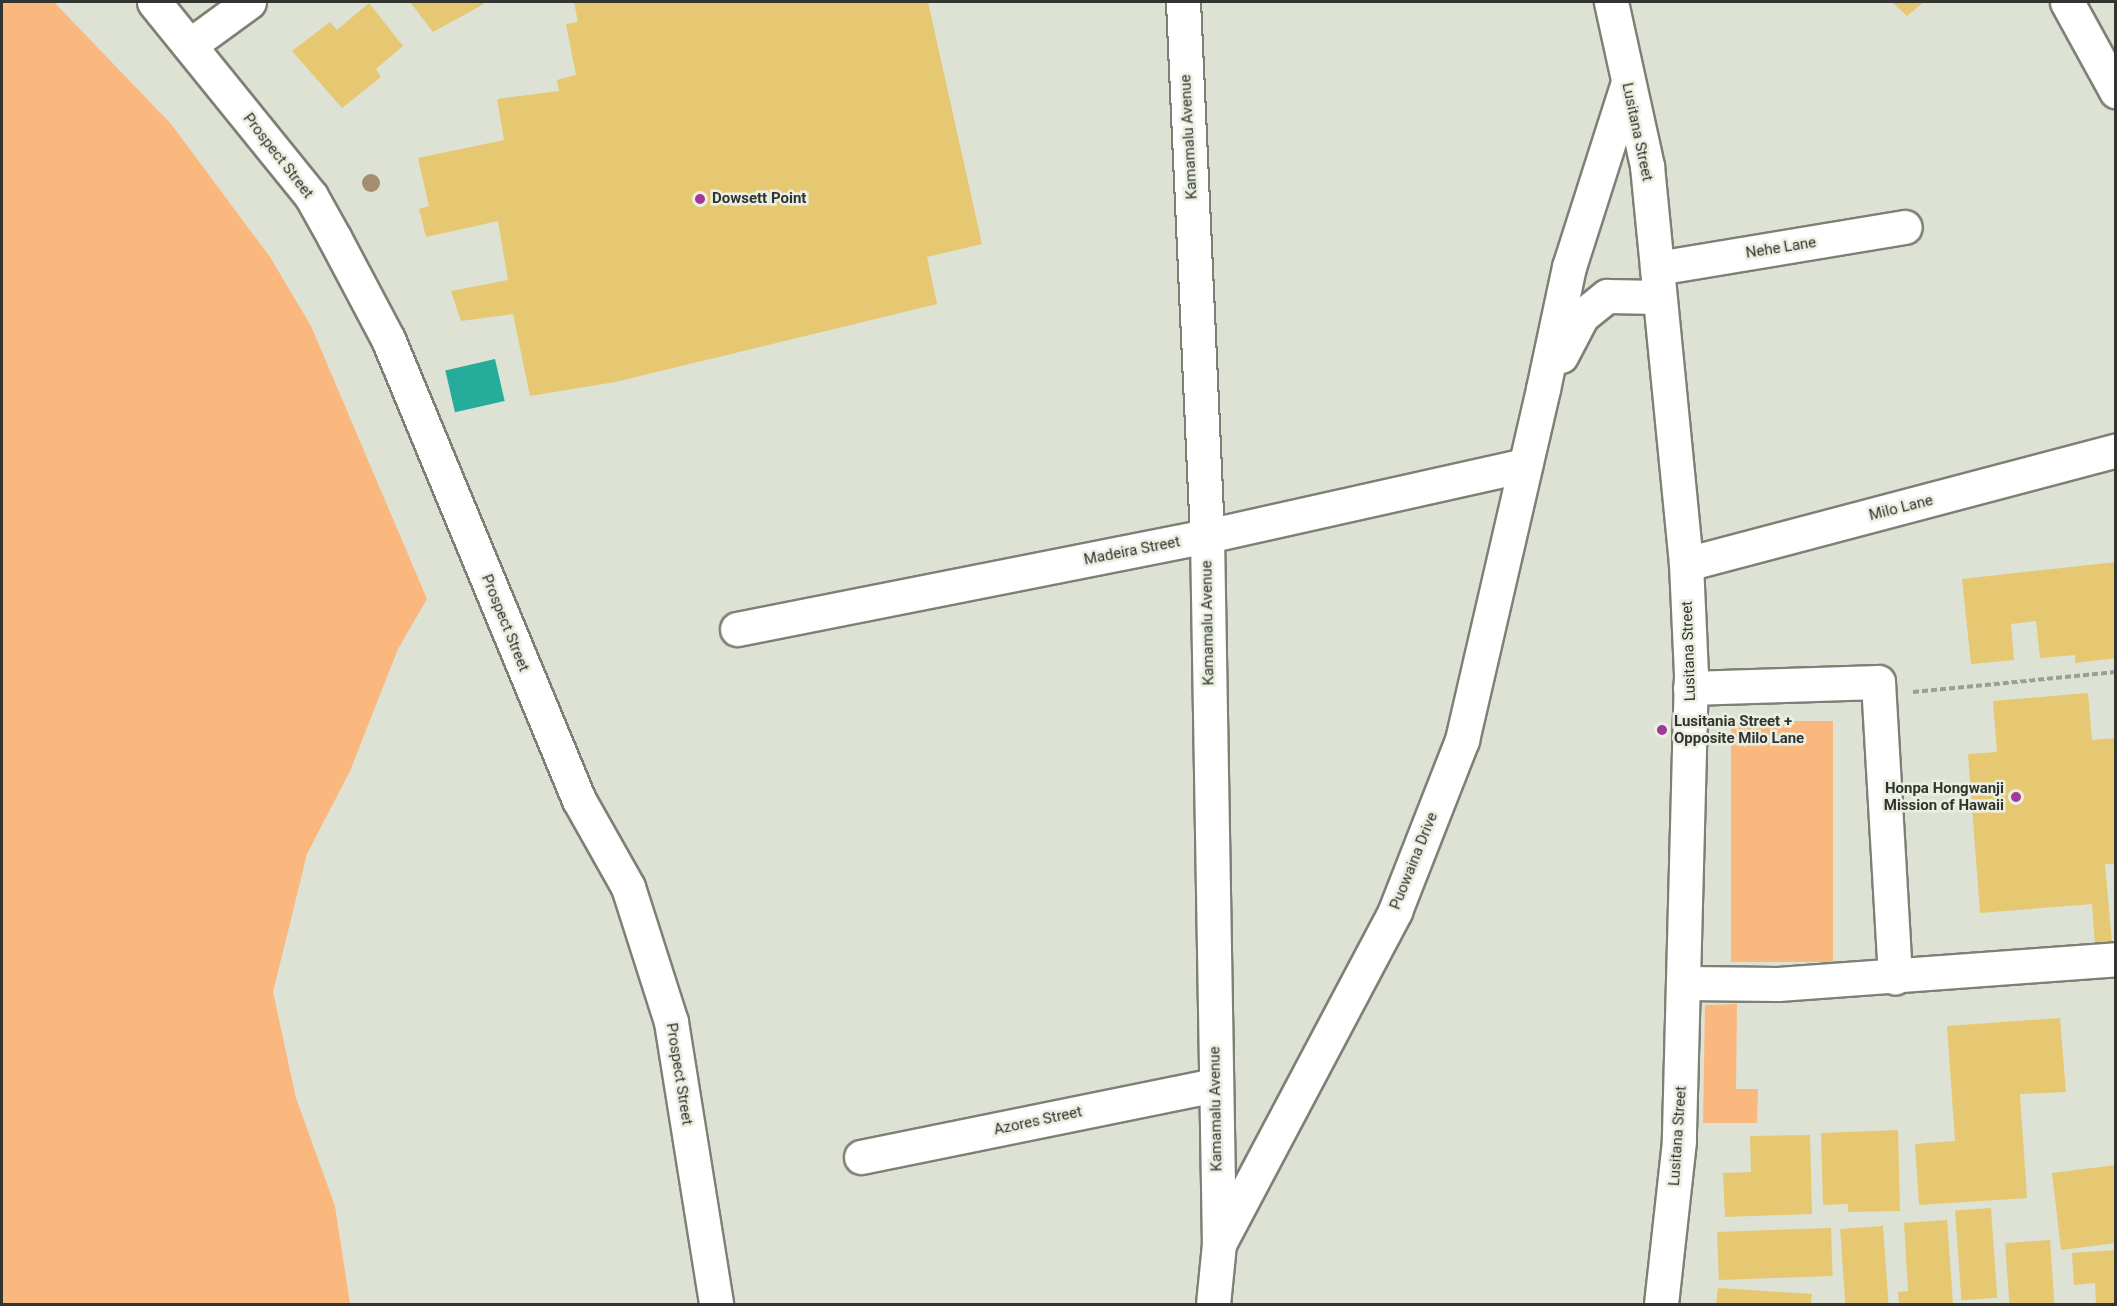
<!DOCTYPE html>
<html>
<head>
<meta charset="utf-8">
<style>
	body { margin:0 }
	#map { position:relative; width:2117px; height:1306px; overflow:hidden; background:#dde2d4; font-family:Roboto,sans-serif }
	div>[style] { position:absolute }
	.green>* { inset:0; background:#fab87e; transform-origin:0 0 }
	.water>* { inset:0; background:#26ac9a; transform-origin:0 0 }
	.building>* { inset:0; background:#e5c871; transform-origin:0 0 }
	.path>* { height:4px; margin-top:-2px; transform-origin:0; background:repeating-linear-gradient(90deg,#9c9f95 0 6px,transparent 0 9px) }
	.roads { filter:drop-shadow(2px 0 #7d8175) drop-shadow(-2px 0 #7d8175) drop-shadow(0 2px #7d8175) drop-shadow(0 -2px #7d8175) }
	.minor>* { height:33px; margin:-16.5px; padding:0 16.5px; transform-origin:16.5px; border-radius:16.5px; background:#fff }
	.major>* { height:33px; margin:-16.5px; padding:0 16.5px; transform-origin:16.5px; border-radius:16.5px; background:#fff }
	.trees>* { width:18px; height:18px; margin:-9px; border-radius:50%; background:#a58e6f }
	.dots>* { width:16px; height:16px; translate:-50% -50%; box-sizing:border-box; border:3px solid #eaefe1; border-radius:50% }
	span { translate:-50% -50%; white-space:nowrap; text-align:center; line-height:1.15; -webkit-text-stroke:5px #eaefe1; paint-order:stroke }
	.street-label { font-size:15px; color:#32342f }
	.poi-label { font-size:15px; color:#32342f; font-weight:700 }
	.left { translate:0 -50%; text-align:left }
	.right { translate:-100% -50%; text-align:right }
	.frame { position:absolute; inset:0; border:3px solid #32342f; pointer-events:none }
</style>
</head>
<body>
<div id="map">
	<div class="green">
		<i style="clip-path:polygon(2px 2px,54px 2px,171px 124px,270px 257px,311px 326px,427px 599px,398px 649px,350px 771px,307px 854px,273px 992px,296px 1098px,335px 1206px,350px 1304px,2px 1304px)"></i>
		<i style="left:1731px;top:721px;width:102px;height:241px"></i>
		<i style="clip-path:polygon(1737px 1004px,1736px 1089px,1758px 1089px,1757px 1123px,1703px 1123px,1705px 1005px)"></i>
	</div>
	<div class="water">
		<i style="left:495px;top:359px;width:43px;height:51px;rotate:77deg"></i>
	</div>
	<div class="building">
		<i style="clip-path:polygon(410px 2px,482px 2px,484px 4px,433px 32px)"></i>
		<i style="clip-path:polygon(574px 2px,928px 2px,982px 244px,927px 257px,937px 304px,615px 382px,530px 396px,513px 314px,461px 321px,451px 291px,508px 280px,498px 221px,426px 237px,419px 209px,429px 206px,418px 158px,504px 140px,497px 99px,559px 91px,557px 80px,576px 75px,566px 24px,578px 22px)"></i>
		<i style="clip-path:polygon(1892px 2px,1924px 2px,1907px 16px)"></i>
		<i style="clip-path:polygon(369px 3px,403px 46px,376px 69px,381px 77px,342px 108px,292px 51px,330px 22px,337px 30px)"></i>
		<i style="clip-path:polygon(2116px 562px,2116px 658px,2075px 663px,2075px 655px,2040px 658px,2036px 621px,2011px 624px,2014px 660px,1971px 664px,1962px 579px)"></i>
		<i style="clip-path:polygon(2088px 693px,2092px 740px,2116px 738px,2116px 864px,2105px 864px,2112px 943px,2095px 944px,2092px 904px,1980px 913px,1968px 754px,1997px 752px,1993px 701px)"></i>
		<i style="clip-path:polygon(2060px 1018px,2066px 1092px,2020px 1094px,2027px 1198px,1919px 1205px,1915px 1144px,1955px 1141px,1947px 1026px)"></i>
		<i style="clip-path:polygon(1898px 1130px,1900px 1211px,1848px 1212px,1848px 1204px,1823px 1205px,1821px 1133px)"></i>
		<i style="clip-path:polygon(1810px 1135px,1812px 1214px,1725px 1217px,1723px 1173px,1751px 1172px,1750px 1136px)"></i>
		<i style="clip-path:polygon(2116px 1165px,2116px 1243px,2061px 1250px,2052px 1173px)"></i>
		<i style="left:1991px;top:1208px;width:90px;height:36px;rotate:86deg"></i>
		<i style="clip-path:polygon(1947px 1220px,1953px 1304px,1899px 1304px,1898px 1292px,1908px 1291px,1904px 1223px)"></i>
		<i style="left:1883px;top:1226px;width:78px;height:43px;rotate:86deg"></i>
		<i style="left:1831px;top:1228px;width:48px;height:114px;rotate:88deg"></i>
		<i style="left:2050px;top:1240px;width:64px;height:45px;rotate:86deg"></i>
		<i style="clip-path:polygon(2116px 1250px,2116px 1304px,2096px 1304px,2095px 1283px,2074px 1285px,2072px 1253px)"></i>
		<i style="clip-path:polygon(1718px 1288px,1812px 1294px,1811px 1304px,1716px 1304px)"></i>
	</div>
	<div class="path">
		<i style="left:1913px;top:692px;width:204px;rotate:-5.6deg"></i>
	</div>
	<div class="roads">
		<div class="minor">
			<i style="left:154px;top:2px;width:250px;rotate:51deg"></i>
			<i style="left:311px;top:196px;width:49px;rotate:60.8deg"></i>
			<i style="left:335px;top:239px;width:113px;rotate:62.1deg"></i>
			<i style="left:388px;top:339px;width:499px;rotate:67.5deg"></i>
			<i style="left:579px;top:800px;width:100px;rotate:60.6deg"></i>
			<i style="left:628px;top:887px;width:142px;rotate:72.3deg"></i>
			<i style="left:671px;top:1022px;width:286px;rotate:80.9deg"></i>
			<i style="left:1183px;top:2px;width:535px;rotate:87.43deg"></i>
			<i style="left:1207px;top:536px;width:708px;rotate:89.03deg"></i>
			<i style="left:2067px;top:2px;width:102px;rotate:61.2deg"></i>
			<i style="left:190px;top:45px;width:73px;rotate:-36.1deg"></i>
			<i style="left:1657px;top:268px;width:251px;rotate:-9.4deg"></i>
			<i style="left:1686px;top:564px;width:445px;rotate:-14.8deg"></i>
			<i style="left:737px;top:629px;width:479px;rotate:-11.2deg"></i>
			<i style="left:1207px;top:536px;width:326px;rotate:-12.6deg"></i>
			<i style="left:1690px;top:688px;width:188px;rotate:-1.8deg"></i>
			<i style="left:1878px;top:682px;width:296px;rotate:86.7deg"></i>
			<i style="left:1687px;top:983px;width:91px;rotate:0.6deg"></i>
			<i style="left:1778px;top:984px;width:339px;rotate:-4.2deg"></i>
			<i style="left:861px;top:1157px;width:361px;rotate:-11.5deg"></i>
			<i style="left:1213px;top:1304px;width:60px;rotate:-84.3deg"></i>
			<i style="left:1219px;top:1244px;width:377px;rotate:-62.1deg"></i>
			<i style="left:1395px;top:911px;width:184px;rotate:-68.6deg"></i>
			<i style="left:1462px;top:740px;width:360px;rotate:-77deg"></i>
		</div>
		<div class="major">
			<i style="left:1611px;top:2px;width:168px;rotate:77.6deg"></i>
			<i style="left:1647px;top:166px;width:400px;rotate:84.4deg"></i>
			<i style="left:1686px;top:564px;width:110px;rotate:87.4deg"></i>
			<i style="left:1691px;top:674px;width:467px;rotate:91.5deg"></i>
			<i style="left:1679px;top:1141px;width:164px;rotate:96.3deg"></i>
			<i style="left:1561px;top:356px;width:45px;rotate:-62.3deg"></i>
			<i style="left:1582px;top:316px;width:32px;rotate:-39deg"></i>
			<i style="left:1607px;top:296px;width:52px;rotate:1.1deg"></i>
			<i style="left:1543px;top:389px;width:125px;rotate:-78deg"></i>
			<i style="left:1569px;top:267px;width:191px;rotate:-72.3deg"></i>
		</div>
	</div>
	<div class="trees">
		<i style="left:371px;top:183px"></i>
	</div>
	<div class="dots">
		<i style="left:700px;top:199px;background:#a23899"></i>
		<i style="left:1662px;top:730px;background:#a23899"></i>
		<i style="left:2016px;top:797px;background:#a23899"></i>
	</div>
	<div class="street-label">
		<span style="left:1637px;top:132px;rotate:78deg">Lusitana Street</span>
		<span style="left:1189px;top:137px;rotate:-93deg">Kamamalu Avenue</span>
		<span style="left:278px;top:156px;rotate:52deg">Prospect Street</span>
		<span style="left:1781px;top:248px;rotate:-9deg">Nehe Lane</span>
		<span style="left:1901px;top:508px;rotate:-14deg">Milo Lane</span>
		<span style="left:1132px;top:551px;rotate:-11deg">Madeira Street</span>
		<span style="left:505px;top:623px;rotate:68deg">Prospect Street</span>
		<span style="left:1208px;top:623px;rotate:-91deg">Kamamalu Avenue</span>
		<span style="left:1689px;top:651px;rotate:-92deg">Lusitana Street</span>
		<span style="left:1414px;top:861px;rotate:-68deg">Puowaina Drive</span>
		<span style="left:679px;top:1074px;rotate:81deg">Prospect Street</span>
		<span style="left:1216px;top:1109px;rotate:-91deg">Kamamalu Avenue</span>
		<span style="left:1038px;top:1121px;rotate:-12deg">Azores Street</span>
		<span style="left:1678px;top:1136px;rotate:-86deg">Lusitana Street</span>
	</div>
	<div class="poi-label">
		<span class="left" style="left:712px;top:199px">Dowsett Point</span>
		<span class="left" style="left:1674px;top:730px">Lusitania Street +<br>Opposite Milo Lane</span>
		<span class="right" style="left:2004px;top:797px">Honpa Hongwanji<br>Mission of Hawaii</span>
	</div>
	<div class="frame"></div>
</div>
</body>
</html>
